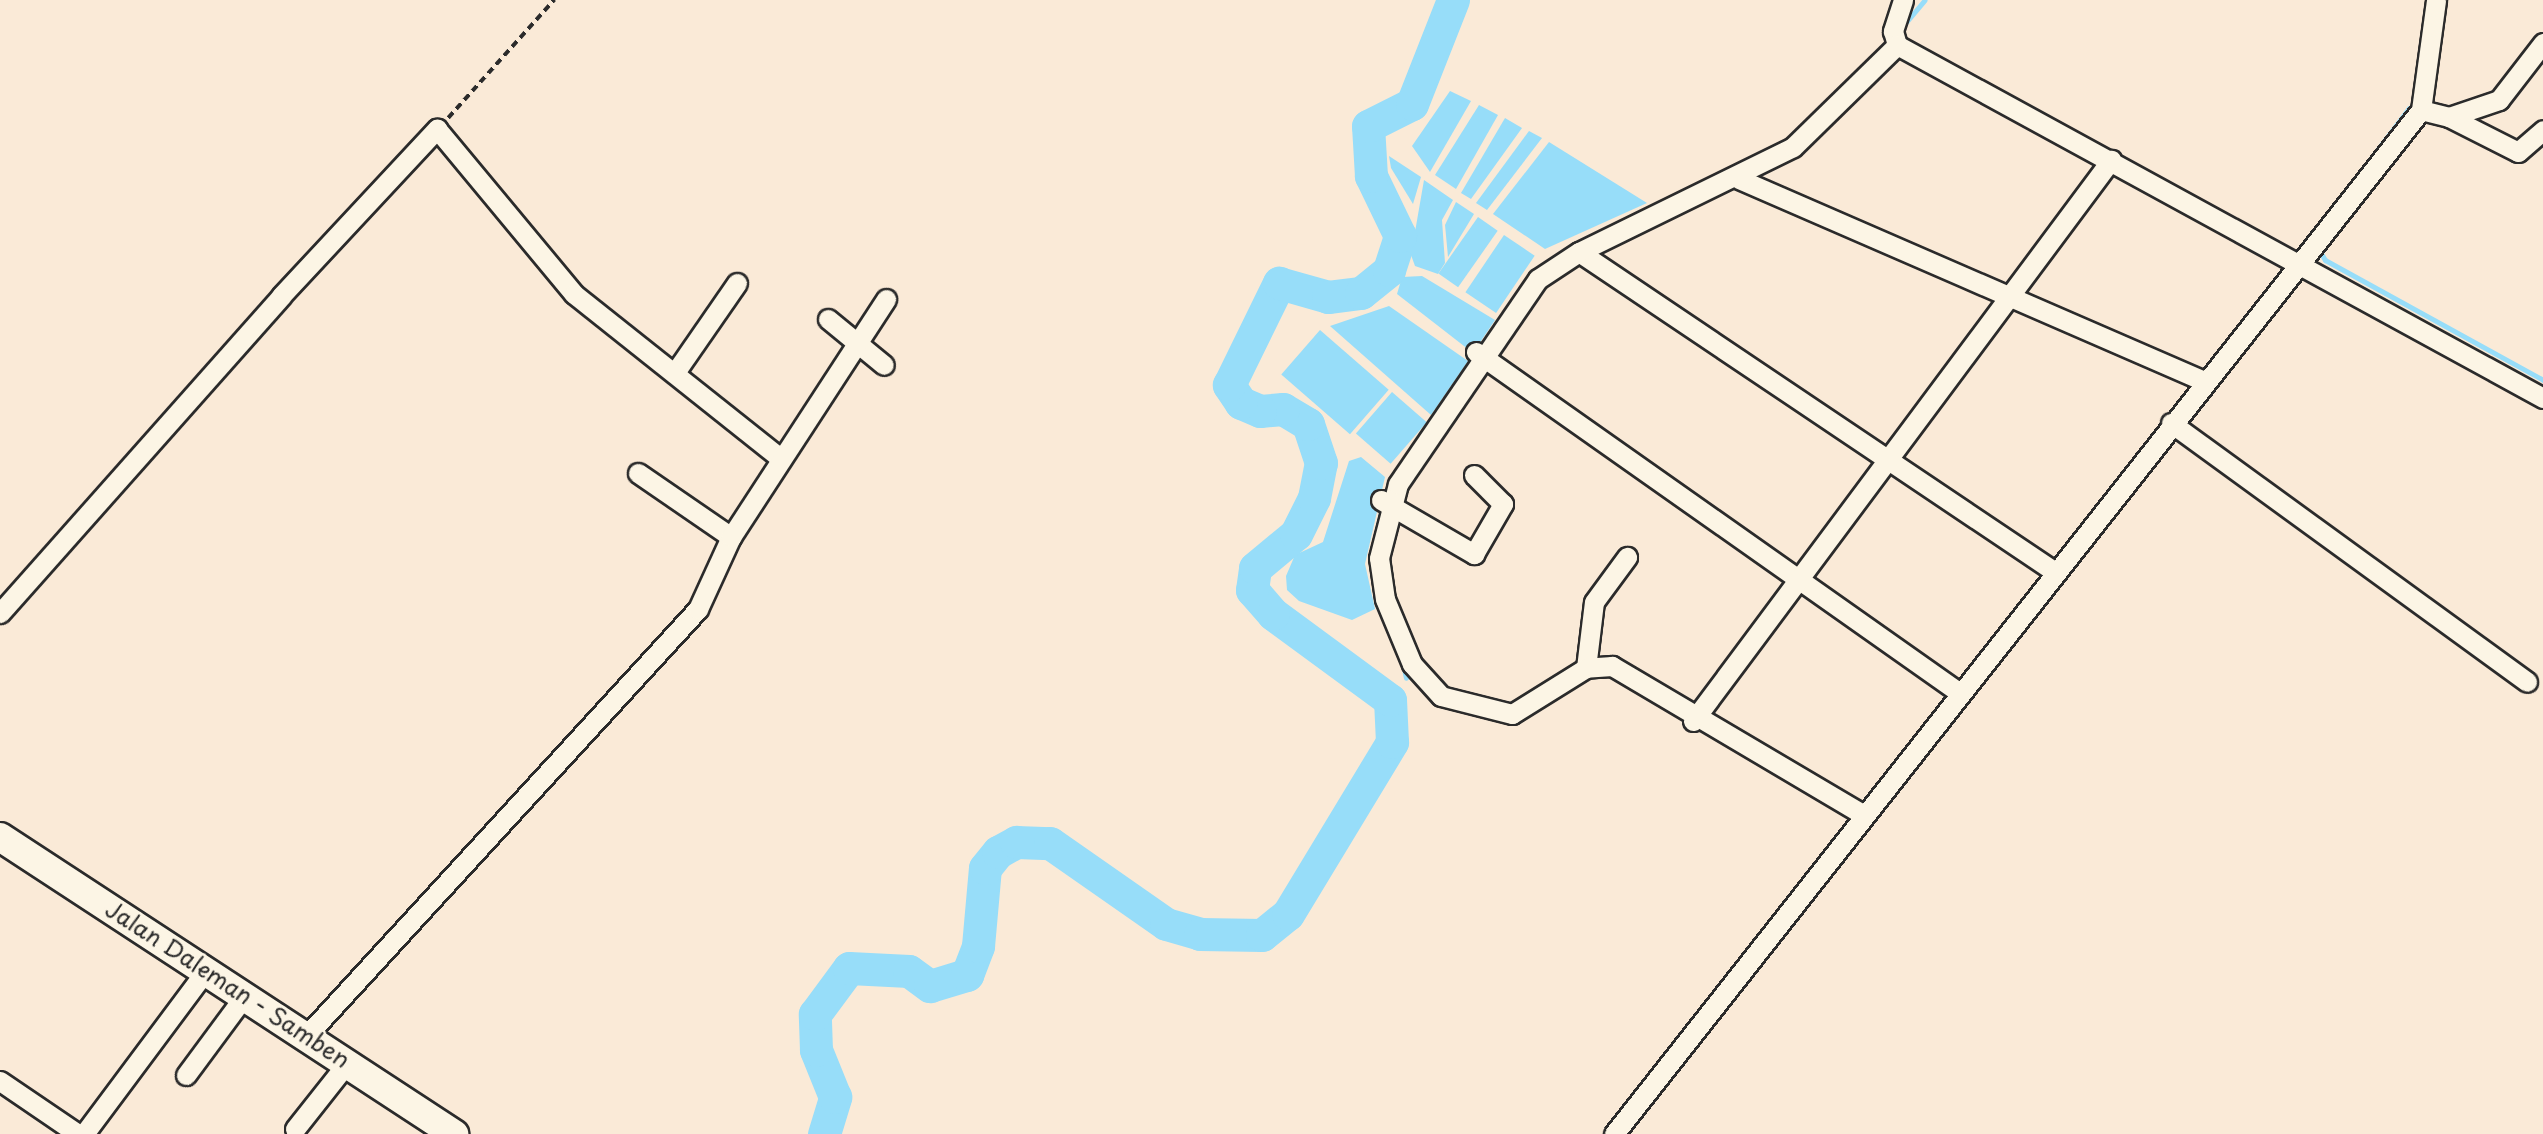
<!DOCTYPE html>
<html>
<head>
<meta charset="utf-8">
<style>
	body { margin:0 }
	#map { position:relative; width:2543px; height:1134px; overflow:hidden; background:#faead7; font-family:"Playpen Sans",sans-serif }
	div>[style] { position:absolute }
	.water>* { inset:0; background:#97ddf9; transform-origin:0 0 }
	.stream>* { height:5px; margin:-2.5px; padding:0 2.5px; transform-origin:2.5px; border-radius:2.5px; background:#97ddf9 }
	.river>* { height:33px; margin:-16.5px; padding:0 16.5px; transform-origin:16.5px; border-radius:16.5px; background:#97ddf9 }
	.path>* { height:3.5px; margin-top:-1.75px; transform-origin:0; background:repeating-linear-gradient(90deg,#2b2b2b 0 7px,transparent 0 12px) }
	.roads { filter:drop-shadow(2px 0 #2b2b2b) drop-shadow(-2px 0 #2b2b2b) drop-shadow(0 2px #2b2b2b) drop-shadow(0 -2px #2b2b2b) }
	.street>* { height:19px; margin:-9.5px; padding:0 9.5px; transform-origin:9.5px; border-radius:9.5px; background:#fcf5e5 }
	.secondary>* { height:28px; margin:-14px; padding:0 14px; transform-origin:14px; border-radius:14px; background:#fcf5e5 }
	span { translate:-50% -50%; white-space:nowrap; text-align:center; line-height:1.15; -webkit-text-stroke:5px #fcf5e5; paint-order:stroke }
	.street-label { font-size:23px; color:#2b2b2b }
</style>
</head>
<body>
<div id="map">
	<div class="water">
		<i style="clip-path:polygon(1450px 91px,1471px 101px,1430px 172px,1412px 146px)"></i>
		<i style="clip-path:polygon(1479px 105px,1498px 115px,1456px 189px,1435px 175px)"></i>
		<i style="clip-path:polygon(1505px 118px,1522px 128px,1471px 199px,1461px 193px)"></i>
		<i style="clip-path:polygon(1529px 131px,1542px 138px,1487px 210px,1476px 203px)"></i>
		<i style="clip-path:polygon(1549px 142px,1647px 203px,1545px 249px,1493px 214px)"></i>
		<i style="clip-path:polygon(1389px 156px,1421px 177px,1413px 204px,1391px 168px)"></i>
		<i style="clip-path:polygon(1424px 180px,1453px 200px,1442px 220px,1445px 263px,1438px 274px,1415px 266px,1411px 255px)"></i>
		<i style="clip-path:polygon(1456px 202px,1474px 214px,1448px 257px,1445px 225px)"></i>
		<i style="left:1478px;top:217px;width:24px;height:69px;rotate:35deg"></i>
		<i style="left:1504px;top:235px;width:37px;height:69px;rotate:34deg"></i>
		<i style="clip-path:polygon(1422px 276px,1495px 320px,1473px 353px,1397px 294px,1402px 277px)"></i>
		<i style="clip-path:polygon(1389px 306px,1468px 361px,1431px 415px,1330px 326px)"></i>
		<i style="left:1320px;top:330px;width:91px;height:59px;rotate:41deg"></i>
		<i style="left:1392px;top:392px;width:46px;height:55px;rotate:41deg"></i>
		<i style="clip-path:polygon(1361px 457px,1385px 477px,1365px 564px,1375px 609px,1352px 620px,1299px 601px,1287px 590px,1286px 576px,1295px 555px,1323px 542px,1349px 461px)"></i>
	</div>
	<div class="stream">
		<i style="left:1902px;top:27px;width:35px;rotate:-50deg"></i>
		<i style="left:2368px;top:162px;width:68px;rotate:-52.8deg"></i>
		<i style="left:2318px;top:248px;width:14px;rotate:60deg"></i>
		<i style="left:2325px;top:260px;width:249px;rotate:28.8deg"></i>
		<i style="left:1538px;top:269px;width:32px;rotate:-35deg"></i>
		<i style="left:1376px;top:601px;width:45px;rotate:-96.3deg"></i>
		<i style="left:1371px;top:556px;width:53px;rotate:-77deg"></i>
		<i style="left:1403px;top:664px;width:14px;rotate:78deg"></i>
	</div>
	<div class="river">
		<i style="left:824px;top:1134px;width:39px;rotate:-73deg"></i>
		<i style="left:835px;top:1097px;width:51px;rotate:-112deg"></i>
		<i style="left:816px;top:1050px;width:36px;rotate:-92deg"></i>
		<i style="left:815px;top:1014px;width:57px;rotate:-53.5deg"></i>
		<i style="left:849px;top:968px;width:60px;rotate:2.9deg"></i>
		<i style="left:909px;top:971px;width:26px;rotate:36deg"></i>
		<i style="left:930px;top:986px;width:39px;rotate:-17deg"></i>
		<i style="left:967px;top:975px;width:31px;rotate:-69deg"></i>
		<i style="left:978px;top:946px;width:78px;rotate:-84.9deg"></i>
		<i style="left:985px;top:868px;width:21px;rotate:-51deg"></i>
		<i style="left:998px;top:852px;width:21px;rotate:-29deg"></i>
		<i style="left:1016px;top:842px;width:34px;rotate:2deg"></i>
		<i style="left:1050px;top:843px;width:141px;rotate:34.9deg"></i>
		<i style="left:1166px;top:924px;width:35px;rotate:16deg"></i>
		<i style="left:1200px;top:934px;width:62px;rotate:0.9deg"></i>
		<i style="left:1262px;top:935px;width:33px;rotate:-39deg"></i>
		<i style="left:1288px;top:914px;width:201px;rotate:-58.8deg"></i>
		<i style="left:1392px;top:742px;width:42px;rotate:-92.7deg"></i>
		<i style="left:1390px;top:700px;width:145px;rotate:-143.7deg"></i>
		<i style="left:1273px;top:614px;width:32px;rotate:-131deg"></i>
		<i style="left:1252px;top:590px;width:22px;rotate:-82deg"></i>
		<i style="left:1255px;top:568px;width:53px;rotate:-39.7deg"></i>
		<i style="left:1296px;top:534px;width:40px;rotate:-63.4deg"></i>
		<i style="left:1314px;top:498px;width:36px;rotate:-79deg"></i>
		<i style="left:1321px;top:463px;width:41px;rotate:-108.4deg"></i>
		<i style="left:1308px;top:424px;width:29px;rotate:-149deg"></i>
		<i style="left:1283px;top:409px;width:23px;rotate:175deg"></i>
		<i style="left:1260px;top:411px;width:21px;rotate:-157deg"></i>
		<i style="left:1241px;top:403px;width:22px;rotate:-124deg"></i>
		<i style="left:1229px;top:385px;width:114px;rotate:-63.9deg"></i>
		<i style="left:1279px;top:283px;width:51px;rotate:15.9deg"></i>
		<i style="left:1328px;top:297px;width:33px;rotate:-7deg"></i>
		<i style="left:1361px;top:293px;width:36px;rotate:-39deg"></i>
		<i style="left:1389px;top:270px;width:36px;rotate:-72deg"></i>
		<i style="left:1400px;top:236px;width:67px;rotate:-115.8deg"></i>
		<i style="left:1371px;top:176px;width:50px;rotate:-93.4deg"></i>
		<i style="left:1368px;top:126px;width:49px;rotate:-26.6deg"></i>
		<i style="left:1412px;top:104px;width:112px;rotate:-68.5deg"></i>
	</div>
	<div class="path">
		<i style="left:448px;top:118px;width:159px;rotate:-48.1deg"></i>
	</div>
	<div class="roads">
		<div class="street">
			<i style="left:1903px;top:0;width:33px;rotate:108deg"></i>
			<i style="left:1893px;top:31px;width:15px;rotate:74deg"></i>
			<i style="left:1897px;top:45px;width:736px;rotate:28.65deg"></i>
			<i style="left:2421px;top:110px;width:111px;rotate:-82.2deg"></i>
			<i style="left:2449px;top:117px;width:77px;rotate:26.9deg"></i>
			<i style="left:2518px;top:152px;width:33px;rotate:-41deg"></i>
			<i style="left:1739px;top:179px;width:507px;rotate:23.48deg"></i>
			<i style="left:1579px;top:252px;width:574px;rotate:33.91deg"></i>
			<i style="left:828px;top:319px;width:72px;rotate:39.4deg"></i>
			<i style="left:1476px;top:352px;width:592px;rotate:35.17deg"></i>
			<i style="left:676px;top:371px;width:107px;rotate:-55.3deg"></i>
			<i style="left:2171px;top:423px;width:440px;rotate:36deg"></i>
			<i style="left:638px;top:473px;width:113px;rotate:34.5deg"></i>
			<i style="left:1381px;top:500px;width:108px;rotate:30.1deg"></i>
			<i style="left:1474px;top:554px;width:58px;rotate:-59.9deg"></i>
			<i style="left:1503px;top:504px;width:41px;rotate:-135deg"></i>
			<i style="left:0;top:613px;width:424px;rotate:-48.4deg"></i>
			<i style="left:281px;top:296px;width:229px;rotate:-47deg"></i>
			<i style="left:437px;top:129px;width:214px;rotate:50.3deg"></i>
			<i style="left:574px;top:294px;width:262px;rotate:38.5deg"></i>
			<i style="left:1586px;top:668px;width:66px;rotate:-83.1deg"></i>
			<i style="left:1594px;top:602px;width:56px;rotate:-53.7deg"></i>
			<i style="left:1693px;top:721px;width:700px;rotate:-53.31deg"></i>
			<i style="left:1864px;top:815px;width:293px;rotate:-149.4deg"></i>
			<i style="left:1612px;top:666px;width:26px;rotate:176deg"></i>
			<i style="left:1586px;top:668px;width:87px;rotate:148.1deg"></i>
			<i style="left:1512px;top:714px;width:73px;rotate:-165.8deg"></i>
			<i style="left:1441px;top:696px;width:43px;rotate:-132.2deg"></i>
			<i style="left:1412px;top:664px;width:70px;rotate:-112.6deg"></i>
			<i style="left:1385px;top:599px;width:41px;rotate:-98.3deg"></i>
			<i style="left:1379px;top:558px;width:76px;rotate:-75.6deg"></i>
			<i style="left:1398px;top:484px;width:248px;rotate:-55.7deg"></i>
			<i style="left:1538px;top:279px;width:49px;rotate:-33.4deg"></i>
			<i style="left:1579px;top:252px;width:238px;rotate:-26.1deg"></i>
			<i style="left:1793px;top:147px;width:146px;rotate:-44.4deg"></i>
			<i style="left:308px;top:1034px;width:577px;rotate:-47.46deg"></i>
			<i style="left:698px;top:609px;width:79px;rotate:-65.4deg"></i>
			<i style="left:731px;top:537px;width:284px;rotate:-56.9deg"></i>
			<i style="left:186px;top:1075px;width:101px;rotate:-53.5deg"></i>
			<i style="left:0;top:1081px;width:94px;rotate:34.2deg"></i>
			<i style="left:295px;top:1129px;width:85px;rotate:-51.7deg"></i>
			<i style="left:84px;top:1134px;width:206px;rotate:-53.3deg"></i>
			<i style="left:1614px;top:1134px;width:1304px;rotate:-51.76deg"></i>
			<i style="left:2421px;top:110px;width:29px;rotate:14deg"></i>
			<i style="left:2449px;top:117px;width:53px;rotate:-18.8deg"></i>
			<i style="left:2499px;top:100px;width:72px;rotate:-52.3deg"></i>
		</div>
		<div class="secondary">
			<i style="left:0;top:837px;width:543px;rotate:33.19deg"></i>
		</div>
	</div>
	<div class="street-label">
		<span style="left:228px;top:984px;rotate:33deg">Jalan Daleman - Samben</span>
	</div>
</div>
</body>
</html>
